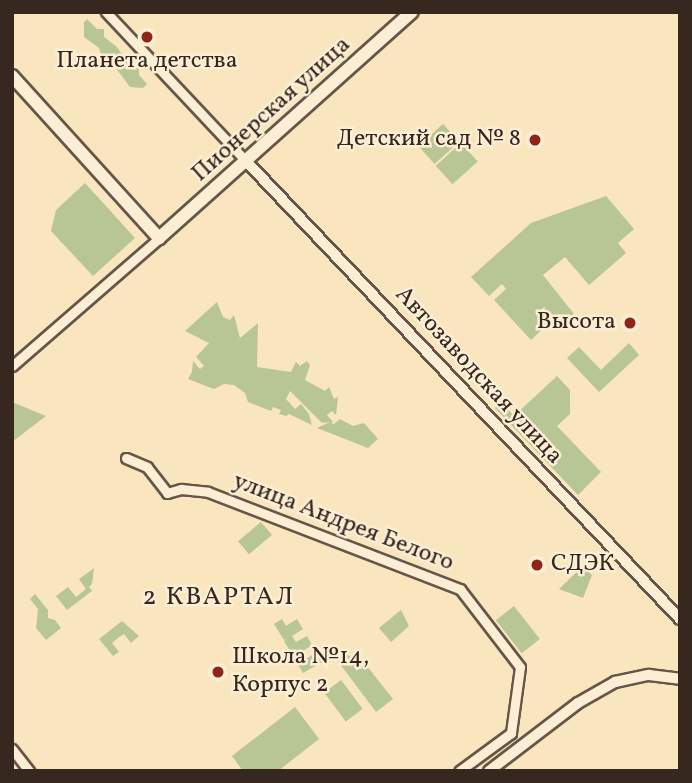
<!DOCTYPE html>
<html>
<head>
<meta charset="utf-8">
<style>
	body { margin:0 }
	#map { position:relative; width:692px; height:783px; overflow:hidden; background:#f9e5be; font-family:Vollkorn,serif }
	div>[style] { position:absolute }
	.green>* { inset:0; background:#b8c695; transform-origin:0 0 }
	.roads { filter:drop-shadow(2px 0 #675647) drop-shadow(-2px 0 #675647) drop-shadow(0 2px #675647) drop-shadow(0 -2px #675647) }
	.minor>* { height:9px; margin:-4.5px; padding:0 4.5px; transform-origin:4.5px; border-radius:4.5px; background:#fbeed5 }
	.tertiary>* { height:10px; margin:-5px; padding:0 5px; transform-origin:5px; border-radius:5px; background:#fbeed5 }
	.secondary>* { height:12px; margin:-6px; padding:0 6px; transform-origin:6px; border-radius:6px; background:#fbeed5 }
	.dots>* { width:19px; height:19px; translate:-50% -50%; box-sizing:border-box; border:4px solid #fbeed5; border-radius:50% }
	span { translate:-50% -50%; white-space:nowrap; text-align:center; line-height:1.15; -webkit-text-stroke:5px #fbeed5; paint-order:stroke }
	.poi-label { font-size:24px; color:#36271f }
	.right { translate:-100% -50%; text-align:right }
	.left { translate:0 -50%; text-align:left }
	.street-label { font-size:24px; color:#36271f }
	.neighbourhood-label { font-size:26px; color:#36271f; letter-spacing:2px }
	.frame { position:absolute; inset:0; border:14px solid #36271f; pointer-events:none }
</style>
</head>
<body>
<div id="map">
	<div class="green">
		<i style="clip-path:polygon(87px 19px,97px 29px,104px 29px,104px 37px,117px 47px,131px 68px,139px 68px,139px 75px,147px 84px,143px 88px,130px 87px,115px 67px,102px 57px,99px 48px,84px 37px,84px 22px)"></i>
		<i style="left:443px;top:124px;width:24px;height:33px;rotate:48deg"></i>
		<i style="left:461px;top:143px;width:25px;height:34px;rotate:48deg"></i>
		<i style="clip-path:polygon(85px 183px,135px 238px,93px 276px,51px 231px,56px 210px)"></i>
		<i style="clip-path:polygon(606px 196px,634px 229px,618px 243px,626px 253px,589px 285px,565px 257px,543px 275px,574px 314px,554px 331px,548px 324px,531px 340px,494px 300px,506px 289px,502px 284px,489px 296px,471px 277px,531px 223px)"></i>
		<i style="clip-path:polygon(217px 302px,223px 317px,230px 320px,234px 315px,240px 338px,258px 323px,257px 367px,291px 372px,296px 362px,300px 366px,307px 361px,310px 365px,305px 380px,325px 391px,329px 387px,334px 399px,338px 397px,336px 415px,332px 411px,327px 415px,333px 422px,331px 423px,334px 424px,340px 419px,353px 426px,364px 423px,378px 439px,368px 448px,317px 428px,330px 422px,322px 423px,290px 391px,286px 399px,295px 409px,301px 404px,309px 414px,312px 425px,289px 414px,286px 416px,279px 414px,281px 410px,273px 407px,271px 411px,248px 402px,245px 393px,234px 385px,224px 384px,214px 389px,188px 379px,192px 372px,193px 361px,200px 369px,204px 366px,196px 357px,209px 343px,185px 331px)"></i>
		<i style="clip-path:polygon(629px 343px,639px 355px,599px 392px,567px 358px,579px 347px,601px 370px)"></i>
		<i style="clip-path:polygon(557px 376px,570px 390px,570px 414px,557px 426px,601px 472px,578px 495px,495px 408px,501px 402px,514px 416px)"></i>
		<i style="clip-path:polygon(12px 402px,46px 416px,12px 442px)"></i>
		<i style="left:261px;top:522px;width:17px;height:30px;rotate:50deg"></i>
		<i style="clip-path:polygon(583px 566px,592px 575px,583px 598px,559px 589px)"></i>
		<i style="clip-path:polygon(94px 568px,92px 584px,89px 587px,92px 591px,67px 610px,56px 596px,68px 587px,76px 597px,86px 589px,79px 579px)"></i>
		<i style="clip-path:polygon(35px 594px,48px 610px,48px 618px,55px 620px,61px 628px,46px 640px,36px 628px,38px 609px,30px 599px)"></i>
		<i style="left:514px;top:606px;width:42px;height:23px;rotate:52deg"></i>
		<i style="clip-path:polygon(401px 610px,409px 626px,391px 642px,379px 628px)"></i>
		<i style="clip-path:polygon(282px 619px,286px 626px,297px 619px,303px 629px,292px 636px,296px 642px,307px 636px,312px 645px,300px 653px,306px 659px,317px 652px,322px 662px,303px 673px,284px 641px,287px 639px,284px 640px,274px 624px)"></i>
		<i style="clip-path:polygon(122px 621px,139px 636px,131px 643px,124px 634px,119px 637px,112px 643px,119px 652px,113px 656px,99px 639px)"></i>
		<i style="clip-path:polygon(339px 652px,363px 661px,393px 699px,376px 712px,334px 656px)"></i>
		<i style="left:341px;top:680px;width:36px;height:21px;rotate:53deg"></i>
		<i style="clip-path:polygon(295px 707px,319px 739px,278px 771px,243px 771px,232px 756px)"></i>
	</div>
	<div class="roads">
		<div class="minor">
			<i style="left:106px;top:12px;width:204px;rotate:46.8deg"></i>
			<i style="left:12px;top:366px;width:195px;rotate:-41deg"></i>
			<i style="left:126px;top:458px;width:23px;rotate:23deg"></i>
			<i style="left:147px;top:467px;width:33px;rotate:52deg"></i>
			<i style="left:167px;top:493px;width:15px;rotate:-16deg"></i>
			<i style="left:181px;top:489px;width:27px;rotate:6deg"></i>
			<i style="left:208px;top:492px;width:270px;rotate:21.1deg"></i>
			<i style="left:460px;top:589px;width:98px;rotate:52.4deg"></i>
			<i style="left:520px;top:667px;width:67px;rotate:97.8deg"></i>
			<i style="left:511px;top:733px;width:64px;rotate:143.8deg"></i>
			<i style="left:12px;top:749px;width:28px;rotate:52deg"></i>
		</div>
		<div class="tertiary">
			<i style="left:246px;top:161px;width:631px;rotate:46.54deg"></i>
			<i style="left:489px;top:771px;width:112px;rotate:-37.4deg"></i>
			<i style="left:578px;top:703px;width:43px;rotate:-29.6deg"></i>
			<i style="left:615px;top:682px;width:35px;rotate:-12deg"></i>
			<i style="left:649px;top:675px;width:31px;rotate:7deg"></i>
		</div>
		<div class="secondary">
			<i style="left:12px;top:76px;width:219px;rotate:47.8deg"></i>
			<i style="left:159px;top:238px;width:339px;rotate:-41.8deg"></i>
		</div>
	</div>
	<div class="dots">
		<i style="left:147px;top:37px;background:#8f2418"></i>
		<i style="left:535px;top:140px;background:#8f2418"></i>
		<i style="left:630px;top:323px;background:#8f2418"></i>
		<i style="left:537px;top:565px;background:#8f2418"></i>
		<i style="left:218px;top:672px;background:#8f2418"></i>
	</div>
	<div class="poi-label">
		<span style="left:147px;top:62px">Планета детства</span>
		<span class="right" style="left:521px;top:140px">Детский сад № 8</span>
		<span class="right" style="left:616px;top:323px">Высота</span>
		<span class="left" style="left:551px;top:565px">СДЭК</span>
		<span class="left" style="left:232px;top:672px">Школа №14,<br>Корпус 2</span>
	</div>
	<div class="street-label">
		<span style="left:272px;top:110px;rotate:-42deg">Пионерская улица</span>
		<span style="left:478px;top:376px;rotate:47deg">Автозаводская улица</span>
		<span style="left:343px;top:523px;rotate:21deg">улица Андрея Белого</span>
	</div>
	<div class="neighbourhood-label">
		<span style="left:219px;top:598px">2 КВАРТАЛ</span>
	</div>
	<div class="frame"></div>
</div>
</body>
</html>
